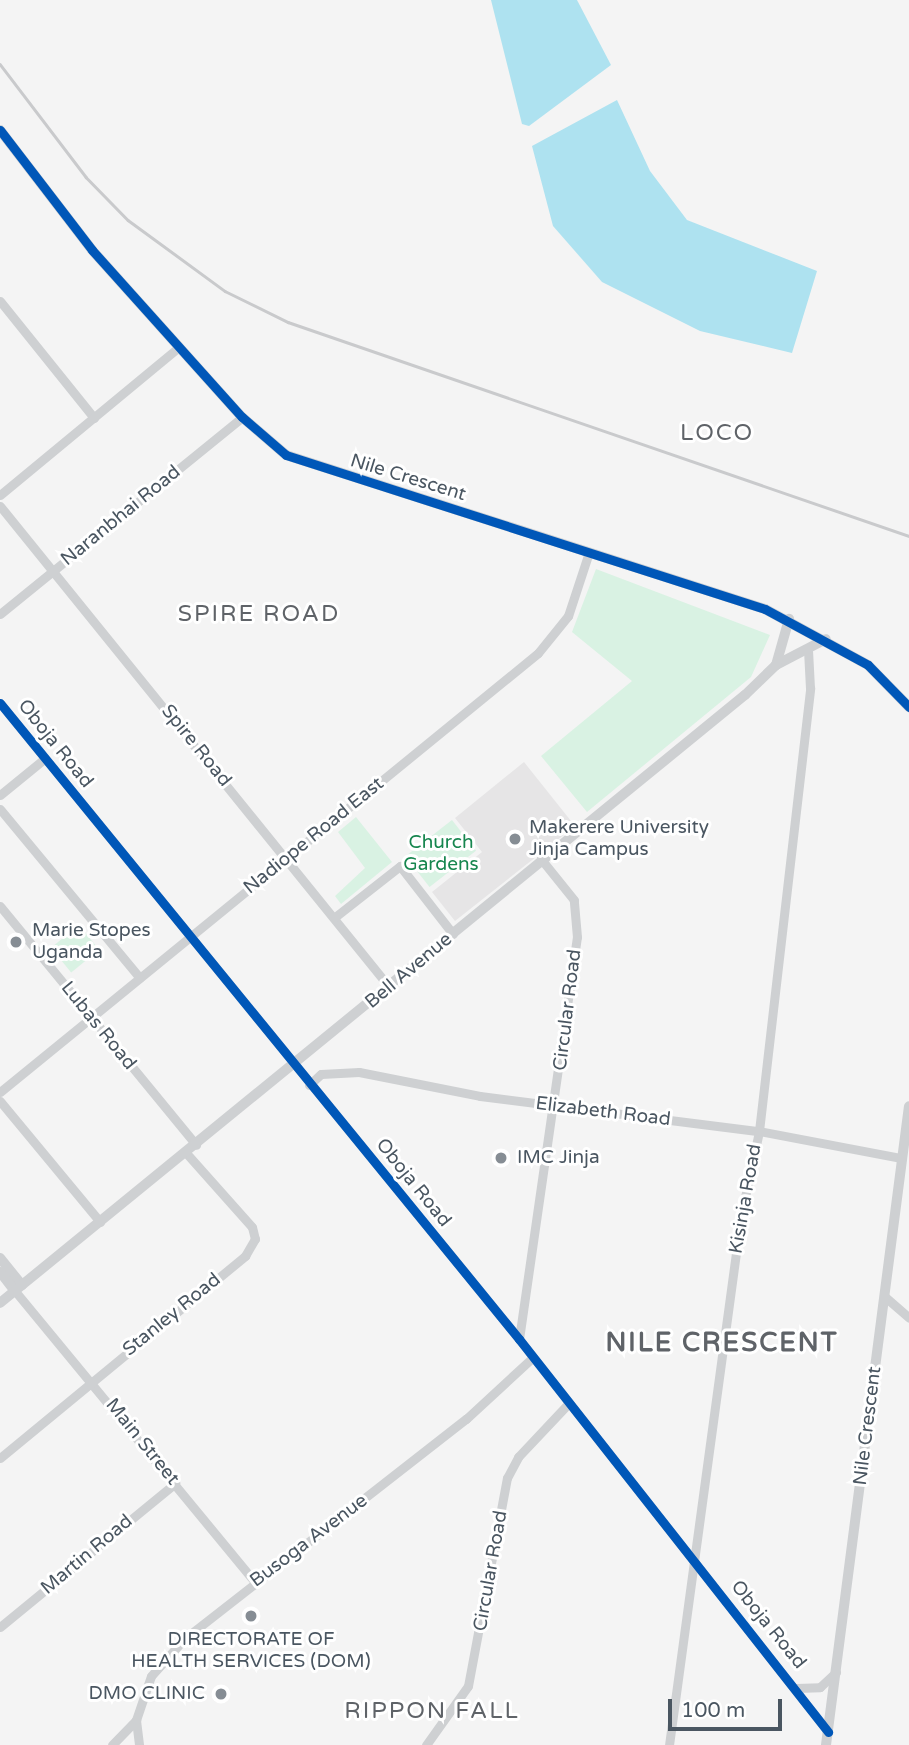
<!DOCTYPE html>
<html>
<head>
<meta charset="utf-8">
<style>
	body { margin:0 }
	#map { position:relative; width:909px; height:1745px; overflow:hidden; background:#f4f4f4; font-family:"Varela Round",sans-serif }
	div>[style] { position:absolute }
	.education>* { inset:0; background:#e6e5e6 }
	.green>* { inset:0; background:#d9f2e3; transform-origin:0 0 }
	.water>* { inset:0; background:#aee2f0 }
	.minor>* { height:9px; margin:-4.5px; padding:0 4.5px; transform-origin:4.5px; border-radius:4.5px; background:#ced0d2 }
	.tertiary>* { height:10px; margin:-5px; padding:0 5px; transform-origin:5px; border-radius:5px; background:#ced0d2 }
	.rail>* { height:2.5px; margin:-1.25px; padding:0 1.25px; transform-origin:1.25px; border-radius:1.25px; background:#c9cacc }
	.cycleway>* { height:9px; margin:-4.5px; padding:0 4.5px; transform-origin:4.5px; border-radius:4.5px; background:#0057b8 }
	.dots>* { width:19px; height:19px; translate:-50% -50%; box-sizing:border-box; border:4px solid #fff; border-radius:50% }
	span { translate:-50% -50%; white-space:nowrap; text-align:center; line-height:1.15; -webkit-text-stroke:6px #fff; paint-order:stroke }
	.street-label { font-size:19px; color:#4a5661 }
	.poi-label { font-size:19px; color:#4a5661 }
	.left { translate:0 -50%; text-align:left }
	.right { translate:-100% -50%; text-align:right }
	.park-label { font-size:19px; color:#17864f }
	.quarter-label { font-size:23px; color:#5f6368; letter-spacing:2px }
	.district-label { font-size:26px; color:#5f6368; font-weight:700; letter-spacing:2px }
	.scale { position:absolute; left:668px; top:1699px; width:114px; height:32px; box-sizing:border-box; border:4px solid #4a5661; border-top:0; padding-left:9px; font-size:21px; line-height:24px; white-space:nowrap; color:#4a5661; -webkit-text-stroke:5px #fff; paint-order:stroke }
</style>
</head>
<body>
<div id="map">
	<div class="education">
		<i style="clip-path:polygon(524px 762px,575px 826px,455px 921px,432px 892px,482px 852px,455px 818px)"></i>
	</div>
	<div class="green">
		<i style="clip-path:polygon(596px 569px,770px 635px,751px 677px,587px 812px,541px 756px,632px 681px,572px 632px)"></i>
		<i style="clip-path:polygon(356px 817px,392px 862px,341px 904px,335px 896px,365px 868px,338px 832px)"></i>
		<i style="left:452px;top:820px;width:39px;height:59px;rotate:52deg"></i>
		<i style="left:79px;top:925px;width:32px;height:36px;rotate:51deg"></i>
	</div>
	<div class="water">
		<i style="clip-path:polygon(491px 0,577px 0,611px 65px,529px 126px,522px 124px)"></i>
		<i style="clip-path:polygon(617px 100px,650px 171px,687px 220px,817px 271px,792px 353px,700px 331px,602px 282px,553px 226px,532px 146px)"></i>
	</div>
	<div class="minor">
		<i style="left:0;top:301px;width:150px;rotate:51.2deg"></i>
		<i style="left:0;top:495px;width:232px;rotate:-39.6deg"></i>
		<i style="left:0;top:506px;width:620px;rotate:51.02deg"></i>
		<i style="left:0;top:614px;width:312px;rotate:-39.1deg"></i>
		<i style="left:0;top:703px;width:821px;rotate:50.78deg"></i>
		<i style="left:519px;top:1339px;width:500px;rotate:51.8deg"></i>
		<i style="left:0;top:795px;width:57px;rotate:-39.3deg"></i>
		<i style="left:0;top:809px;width:219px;rotate:50.4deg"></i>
		<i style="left:0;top:906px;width:309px;rotate:50.6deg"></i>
		<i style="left:335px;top:917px;width:83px;rotate:-38.1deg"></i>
		<i style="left:400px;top:866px;width:86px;rotate:52.1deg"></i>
		<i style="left:309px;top:1085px;width:16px;rotate:-43deg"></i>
		<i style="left:321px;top:1074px;width:38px;rotate:-3deg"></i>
		<i style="left:359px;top:1072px;width:123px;rotate:11.2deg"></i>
		<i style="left:480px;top:1096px;width:281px;rotate:7.2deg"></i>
		<i style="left:759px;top:1131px;width:145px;rotate:10.8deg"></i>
		<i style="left:0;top:1092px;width:694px;rotate:-39.21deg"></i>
		<i style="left:538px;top:653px;width:48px;rotate:-51deg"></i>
		<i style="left:568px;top:616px;width:67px;rotate:-71.8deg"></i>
		<i style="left:0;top:1101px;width:157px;rotate:50.4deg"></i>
		<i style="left:15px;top:1291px;width:377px;rotate:50.5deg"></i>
		<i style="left:884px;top:1296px;width:33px;rotate:41deg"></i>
		<i style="left:519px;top:1339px;width:406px;rotate:-81.8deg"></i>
		<i style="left:577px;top:937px;width:37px;rotate:-95deg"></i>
		<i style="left:574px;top:900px;width:53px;rotate:-128.8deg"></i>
		<i style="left:0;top:1458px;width:318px;rotate:-39.5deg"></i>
		<i style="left:245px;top:1256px;width:20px;rotate:-60deg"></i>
		<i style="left:255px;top:1239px;width:12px;rotate:-104deg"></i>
		<i style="left:252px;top:1227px;width:99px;rotate:-131.7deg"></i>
		<i style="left:0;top:1627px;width:227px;rotate:-39.4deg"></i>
		<i style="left:796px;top:1688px;width:24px;rotate:-2deg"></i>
		<i style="left:820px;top:1687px;width:22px;rotate:-43deg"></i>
		<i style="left:136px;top:1720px;width:25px;rotate:83deg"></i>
		<i style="left:112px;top:1745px;width:35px;rotate:-46deg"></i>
		<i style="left:136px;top:1720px;width:46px;rotate:-71.2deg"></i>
		<i style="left:151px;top:1676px;width:50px;rotate:-48.3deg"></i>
		<i style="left:184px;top:1639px;width:358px;rotate:-38deg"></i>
		<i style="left:466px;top:1419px;width:90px;rotate:-42.7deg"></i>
		<i style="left:426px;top:1745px;width:72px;rotate:-54.6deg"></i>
		<i style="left:468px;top:1686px;width:212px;rotate:-79.4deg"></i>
		<i style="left:507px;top:1478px;width:24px;rotate:-62deg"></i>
		<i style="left:518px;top:1457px;width:73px;rotate:-46.7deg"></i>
		<i style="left:669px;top:1745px;width:534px;rotate:-82.25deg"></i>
		<i style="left:741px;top:1216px;width:87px;rotate:-78deg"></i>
		<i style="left:759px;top:1131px;width:446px;rotate:-83.4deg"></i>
		<i style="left:810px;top:688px;width:36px;rotate:-93deg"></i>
	</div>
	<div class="tertiary">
		<i style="left:0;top:130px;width:151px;rotate:52.5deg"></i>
		<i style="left:92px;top:250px;width:224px;rotate:48.1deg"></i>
		<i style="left:242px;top:417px;width:58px;rotate:40.8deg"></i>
		<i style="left:286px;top:455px;width:503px;rotate:17.82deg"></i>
		<i style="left:765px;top:609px;width:117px;rotate:28.5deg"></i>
		<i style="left:868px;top:665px;width:59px;rotate:45.7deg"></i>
		<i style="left:776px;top:665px;width:56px;rotate:-27.5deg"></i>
		<i style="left:0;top:1258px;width:35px;rotate:51deg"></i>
		<i style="left:0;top:1272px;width:24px;rotate:52deg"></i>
		<i style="left:0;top:1303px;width:962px;rotate:-39.22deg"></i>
		<i style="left:745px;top:695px;width:43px;rotate:-44.1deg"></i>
		<i style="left:776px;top:665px;width:48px;rotate:-74.2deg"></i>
		<i style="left:826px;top:1745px;width:644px;rotate:-82.6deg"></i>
	</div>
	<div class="rail">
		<i style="left:0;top:64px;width:142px;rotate:52.7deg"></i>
		<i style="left:86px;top:177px;width:60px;rotate:45.7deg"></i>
		<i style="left:128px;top:220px;width:120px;rotate:36.2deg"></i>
		<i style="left:225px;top:291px;width:70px;rotate:26.2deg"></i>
		<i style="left:288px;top:322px;width:657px;rotate:19.01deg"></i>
	</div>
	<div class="cycleway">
		<i style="left:0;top:130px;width:151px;rotate:52.5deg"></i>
		<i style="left:92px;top:250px;width:224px;rotate:48.1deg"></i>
		<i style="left:242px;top:417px;width:58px;rotate:40.8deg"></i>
		<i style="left:286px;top:455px;width:503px;rotate:17.82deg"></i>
		<i style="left:765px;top:609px;width:117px;rotate:28.5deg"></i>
		<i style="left:868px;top:665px;width:59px;rotate:45.7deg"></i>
		<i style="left:0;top:703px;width:821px;rotate:50.78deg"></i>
		<i style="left:519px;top:1339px;width:500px;rotate:51.8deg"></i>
	</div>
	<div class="dots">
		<i style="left:515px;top:839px;background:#868d94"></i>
		<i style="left:16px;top:942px;background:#868d94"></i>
		<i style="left:501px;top:1158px;background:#868d94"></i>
		<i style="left:251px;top:1616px;background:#868d94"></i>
		<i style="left:221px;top:1694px;background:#868d94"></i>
	</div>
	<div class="street-label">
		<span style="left:408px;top:478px;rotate:17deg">Nile Crescent</span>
		<span style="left:121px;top:516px;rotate:-39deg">Naranbhai Road</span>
		<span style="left:55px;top:744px;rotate:51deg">Oboja Road</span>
		<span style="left:196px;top:746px;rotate:51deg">Spire Road</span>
		<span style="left:314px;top:836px;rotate:-39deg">Nadiope Road East</span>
		<span style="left:409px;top:971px;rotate:-40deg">Bell Avenue</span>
		<span style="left:568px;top:1010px;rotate:-83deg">Circular Road</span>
		<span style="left:98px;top:1026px;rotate:51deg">Lubas Road</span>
		<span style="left:603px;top:1112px;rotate:7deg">Elizabeth Road</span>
		<span style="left:413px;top:1183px;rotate:51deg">Oboja Road</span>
		<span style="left:746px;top:1199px;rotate:-80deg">Kisinja Road</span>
		<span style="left:172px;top:1315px;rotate:-39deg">Stanley Road</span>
		<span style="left:868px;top:1426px;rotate:-83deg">Nile Crescent</span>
		<span style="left:142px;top:1442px;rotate:51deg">Main Street</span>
		<span style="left:309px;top:1541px;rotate:-37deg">Busoga Avenue</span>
		<span style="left:87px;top:1555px;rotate:-40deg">Martin Road</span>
		<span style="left:491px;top:1571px;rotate:-80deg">Circular Road</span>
		<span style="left:768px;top:1625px;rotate:51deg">Oboja Road</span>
	</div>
	<div class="poi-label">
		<span class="left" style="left:529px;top:839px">Makerere University<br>Jinja Campus</span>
		<span class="left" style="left:32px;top:942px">Marie Stopes<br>Uganda</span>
		<span class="left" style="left:517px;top:1158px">IMC Jinja</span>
		<span style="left:251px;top:1651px">DIRECTORATE OF<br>HEALTH SERVICES (DOM)</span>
		<span class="right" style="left:205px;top:1694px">DMO CLINIC</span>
	</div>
	<div class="park-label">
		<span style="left:441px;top:854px">Church<br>Gardens</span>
	</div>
	<div class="quarter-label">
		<span style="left:717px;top:433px">LOCO</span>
		<span style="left:259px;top:614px">SPIRE ROAD</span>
		<span style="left:432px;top:1711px">RIPPON FALL</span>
	</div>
	<div class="district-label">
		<span style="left:722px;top:1343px">NILE CRESCENT</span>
	</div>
	<div class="scale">100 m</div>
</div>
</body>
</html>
